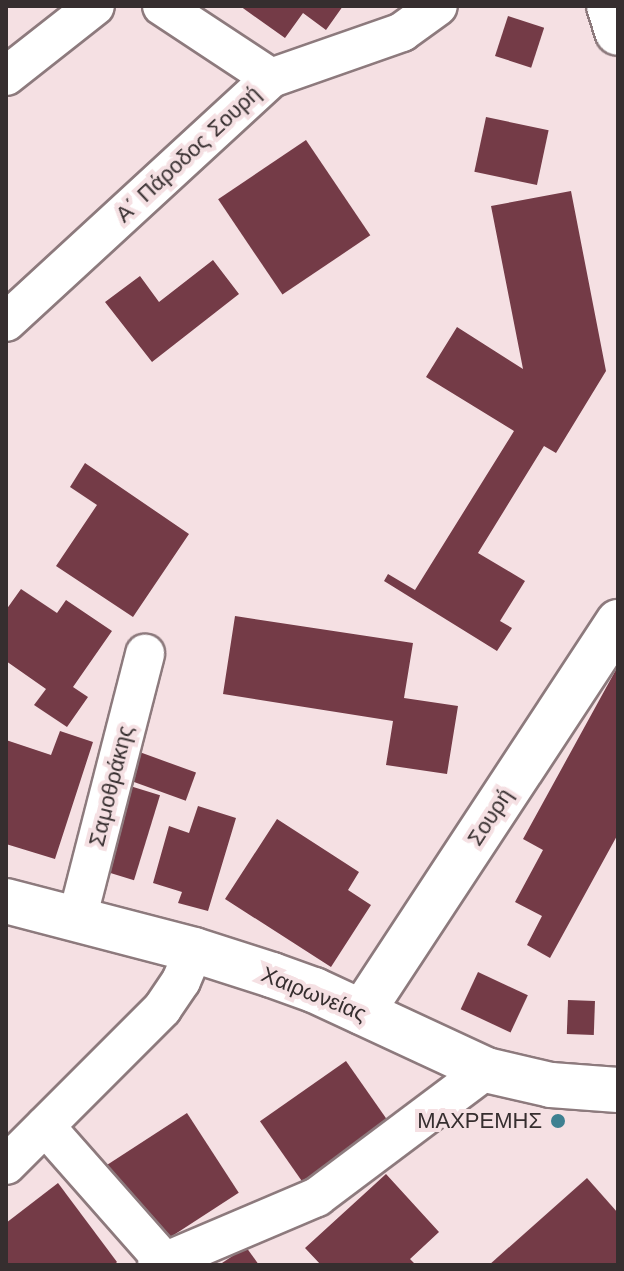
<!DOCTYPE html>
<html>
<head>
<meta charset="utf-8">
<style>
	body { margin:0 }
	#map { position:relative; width:624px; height:1271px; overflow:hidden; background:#f5e0e3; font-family:"Work Sans",sans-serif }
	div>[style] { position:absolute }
	.building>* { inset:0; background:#743b47; transform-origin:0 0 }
	.roads { filter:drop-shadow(2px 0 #8d7a7d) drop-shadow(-2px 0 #8d7a7d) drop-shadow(0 2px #8d7a7d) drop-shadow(0 -2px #8d7a7d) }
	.street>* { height:38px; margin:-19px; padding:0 19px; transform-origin:19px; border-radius:19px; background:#fff }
	.secondary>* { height:44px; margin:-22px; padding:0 22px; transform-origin:22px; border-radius:22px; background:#fff }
	.dots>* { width:22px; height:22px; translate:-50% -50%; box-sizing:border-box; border:4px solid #f5e0e3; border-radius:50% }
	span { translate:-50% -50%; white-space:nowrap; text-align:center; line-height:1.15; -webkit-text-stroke:8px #f5e0e3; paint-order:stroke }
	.street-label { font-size:22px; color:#362e2f }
	.poi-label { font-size:22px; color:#362e2f }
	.right { translate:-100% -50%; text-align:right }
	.frame { position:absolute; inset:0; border:8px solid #362e2f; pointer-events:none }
</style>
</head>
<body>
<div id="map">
	<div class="building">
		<i style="clip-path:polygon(240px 6px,343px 6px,326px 30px,303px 13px,285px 38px)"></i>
		<i style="left:508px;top:16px;width:38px;height:42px;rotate:18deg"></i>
		<i style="left:486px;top:117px;width:64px;height:56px;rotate:12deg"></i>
		<i style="left:306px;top:140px;width:115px;height:106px;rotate:56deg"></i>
		<i style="clip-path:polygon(571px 191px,606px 371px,556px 453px,544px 446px,478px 553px,525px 581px,500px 621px,512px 628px,497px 651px,384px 581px,388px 574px,415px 590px,514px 431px,426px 377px,457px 327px,523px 369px,491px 206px)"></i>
		<i style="clip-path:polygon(213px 260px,239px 294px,152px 362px,105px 302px,140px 276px,159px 302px)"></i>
		<i style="clip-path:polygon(85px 463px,189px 534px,133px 617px,56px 566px,97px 505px,70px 487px)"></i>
		<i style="clip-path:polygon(21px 589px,57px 613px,66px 600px,112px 631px,73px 687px,88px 697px,67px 727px,34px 705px,46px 689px,6px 661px,6px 610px)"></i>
		<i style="clip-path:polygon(235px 616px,413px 643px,404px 698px,458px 706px,447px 774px,386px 765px,393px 721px,223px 694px)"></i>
		<i style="clip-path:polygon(618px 666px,618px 834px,550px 958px,527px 945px,542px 916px,515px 902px,543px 850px,523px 839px)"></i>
		<i style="clip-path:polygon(60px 731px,93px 742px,55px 859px,6px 844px,6px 740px,51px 755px)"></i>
		<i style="left:134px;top:750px;width:66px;height:30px;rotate:20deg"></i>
		<i style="left:117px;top:782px;width:45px;height:89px;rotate:17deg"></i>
		<i style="clip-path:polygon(198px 806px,236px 818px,208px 911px,178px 903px,182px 892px,153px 883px,169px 826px,189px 833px)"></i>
		<i style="clip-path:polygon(277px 819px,359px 872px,348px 890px,371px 905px,331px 967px,225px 899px)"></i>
		<i style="left:478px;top:972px;width:55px;height:41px;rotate:25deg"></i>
		<i style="left:568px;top:1000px;width:27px;height:34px;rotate:2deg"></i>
		<i style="left:346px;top:1061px;width:83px;height:105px;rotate:55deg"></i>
		<i style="left:187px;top:1113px;width:95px;height:95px;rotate:57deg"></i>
		<i style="clip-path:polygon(386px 1174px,439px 1232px,410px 1259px,416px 1265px,321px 1265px,305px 1248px)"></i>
		<i style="clip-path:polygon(587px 1178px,618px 1213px,618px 1265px,489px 1265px)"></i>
		<i style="clip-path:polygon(58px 1183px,117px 1262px,114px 1265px,6px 1265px,6px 1223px)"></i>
		<i style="clip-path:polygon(246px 1247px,259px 1265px,219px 1265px)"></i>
	</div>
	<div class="roads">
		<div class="street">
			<i style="left:162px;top:6px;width:131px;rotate:33.4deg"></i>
			<i style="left:6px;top:76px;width:113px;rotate:-38.2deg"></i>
			<i style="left:6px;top:322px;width:360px;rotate:-42.6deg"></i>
			<i style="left:271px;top:78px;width:139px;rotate:-19.3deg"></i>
			<i style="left:402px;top:32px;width:44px;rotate:-35.8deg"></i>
			<i style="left:77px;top:919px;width:274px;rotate:-75.6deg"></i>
			<i style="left:45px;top:1126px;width:180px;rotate:48.6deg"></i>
			<i style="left:6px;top:1165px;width:221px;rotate:-45deg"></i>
			<i style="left:162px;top:1009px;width:34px;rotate:-56deg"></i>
			<i style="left:181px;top:981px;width:34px;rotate:-67deg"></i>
			<i style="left:157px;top:1265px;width:174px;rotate:-23deg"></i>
			<i style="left:317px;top:1197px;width:211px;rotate:-36.9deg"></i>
		</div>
		<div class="secondary">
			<i style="left:609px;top:6px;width:28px;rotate:72deg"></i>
			<i style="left:6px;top:901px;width:194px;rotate:14.6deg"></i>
			<i style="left:194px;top:950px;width:82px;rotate:17.8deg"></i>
			<i style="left:272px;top:975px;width:45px;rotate:19.7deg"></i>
			<i style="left:314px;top:990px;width:190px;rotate:24.9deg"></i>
			<i style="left:486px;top:1070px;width:67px;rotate:13deg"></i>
			<i style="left:551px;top:1085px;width:67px;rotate:4.3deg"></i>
			<i style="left:362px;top:1012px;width:467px;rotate:-56.7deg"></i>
		</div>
	</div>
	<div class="dots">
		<i style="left:558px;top:1121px;background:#3e8091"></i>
	</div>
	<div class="street-label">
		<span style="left:188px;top:154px;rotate:-43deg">Α΄ Πάροδος Σουρή</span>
		<span style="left:111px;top:786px;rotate:-76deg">Σαμοθράκης</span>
		<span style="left:490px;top:817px;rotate:-57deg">Σουρή</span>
		<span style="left:314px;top:994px;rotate:22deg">Χαιρωνείας</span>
	</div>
	<div class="poi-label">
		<span class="right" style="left:542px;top:1121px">ΜΑΧΡΕΜΗΣ</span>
	</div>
	<div class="frame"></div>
</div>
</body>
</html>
